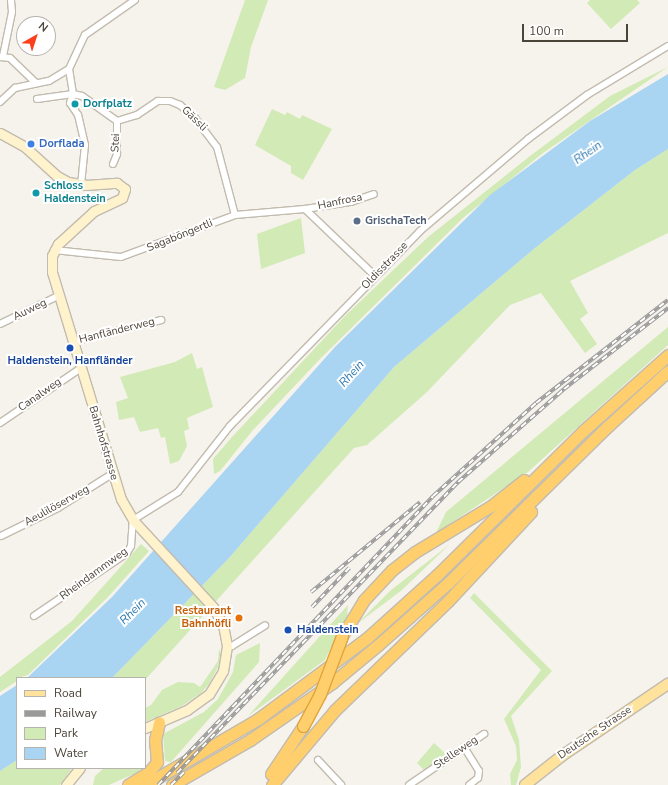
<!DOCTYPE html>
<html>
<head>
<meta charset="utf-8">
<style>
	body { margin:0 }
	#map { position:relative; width:668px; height:785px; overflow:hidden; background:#f6f3ec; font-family:"Nunito Sans",sans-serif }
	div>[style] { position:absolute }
	.green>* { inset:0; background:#d2eab5 }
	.water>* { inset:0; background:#a9d4f2 }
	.roads { filter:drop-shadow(1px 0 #c2bbae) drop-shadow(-1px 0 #c2bbae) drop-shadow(0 1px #c2bbae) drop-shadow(0 -1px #c2bbae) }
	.street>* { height:6px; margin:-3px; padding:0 3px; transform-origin:3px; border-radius:3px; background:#fff }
	.secondary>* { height:9px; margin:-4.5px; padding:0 4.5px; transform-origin:4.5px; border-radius:4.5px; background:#fff3cd }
	.primary>* { height:10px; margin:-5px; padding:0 5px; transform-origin:5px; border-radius:5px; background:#ffe39c }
	.highway>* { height:11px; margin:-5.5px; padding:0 5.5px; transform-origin:5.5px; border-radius:5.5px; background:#ffcf6e }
	.rail>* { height:3.5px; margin-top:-1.75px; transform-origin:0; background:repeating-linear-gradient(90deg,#fff 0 6px,#9a9a9a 0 12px); box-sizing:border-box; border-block:1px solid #9a9a9a }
	.bridges { filter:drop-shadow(1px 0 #e0a43c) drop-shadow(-1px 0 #e0a43c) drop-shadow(0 1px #e0a43c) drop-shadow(0 -1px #e0a43c) }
	.highway-bridge>* { height:11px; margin:-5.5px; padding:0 5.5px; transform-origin:5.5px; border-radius:5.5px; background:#ffcf6e }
	.dots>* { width:11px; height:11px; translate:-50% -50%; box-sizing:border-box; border:2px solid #fff; border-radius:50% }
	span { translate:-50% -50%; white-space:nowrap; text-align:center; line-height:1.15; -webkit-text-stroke:4px #fff; paint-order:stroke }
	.culture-label { font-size:11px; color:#0d838f; font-weight:700 }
	.left { translate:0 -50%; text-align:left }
	.street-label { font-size:11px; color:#4b4439 }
	.shop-label { font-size:11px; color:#366cbe; font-weight:700 }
	.service-label { font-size:11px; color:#4e5e75; font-weight:700 }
	.transit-label { font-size:11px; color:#164399; font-weight:700 }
	.food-label { font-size:11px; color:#c56008; font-weight:700 }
	.right { translate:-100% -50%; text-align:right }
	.water-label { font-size:12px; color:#2e7ab2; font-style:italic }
	.legend { position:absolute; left:16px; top:677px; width:130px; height:92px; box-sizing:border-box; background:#fff; border:1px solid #b7b4b0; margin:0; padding:5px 7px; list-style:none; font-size:12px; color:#4b4439 }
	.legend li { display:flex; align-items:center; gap:8px; height:20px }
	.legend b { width:20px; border:1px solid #b7b4b0 }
	.north { position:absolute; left:16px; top:16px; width:40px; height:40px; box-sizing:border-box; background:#fff; border:1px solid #b7b4b0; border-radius:50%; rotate:39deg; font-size:11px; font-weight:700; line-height:16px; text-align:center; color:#4b4439 }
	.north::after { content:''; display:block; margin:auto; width:14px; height:18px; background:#fc3f1d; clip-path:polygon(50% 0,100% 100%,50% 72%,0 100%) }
	.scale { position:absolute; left:522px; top:24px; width:106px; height:18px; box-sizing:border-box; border:2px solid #4b4439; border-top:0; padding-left:5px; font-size:12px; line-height:14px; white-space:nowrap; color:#4b4439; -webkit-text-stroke:3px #fff; paint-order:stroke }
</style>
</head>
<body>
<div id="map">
	<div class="green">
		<i style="clip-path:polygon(245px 0,268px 0,251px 47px,245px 78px,225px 90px,214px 87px)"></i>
		<i style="clip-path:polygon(590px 0,637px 0,640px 3px,611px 29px,587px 3px)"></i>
		<i style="clip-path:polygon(668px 67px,543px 153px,463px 218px,320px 359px,253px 430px,220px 471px,214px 474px,213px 459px,232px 437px,344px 317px,428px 237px,530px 156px,610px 96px)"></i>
		<i style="clip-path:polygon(272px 109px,285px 115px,287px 112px,300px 119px,302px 115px,332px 129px,303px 180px,291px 173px,291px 166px,255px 145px)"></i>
		<i style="clip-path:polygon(668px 149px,668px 233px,570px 281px,588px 313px,580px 319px,597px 344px,585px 353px,541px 293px,510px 305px,427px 392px,367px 445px,354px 448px,145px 680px,112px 678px,229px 558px,394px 367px,535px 248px,635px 170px)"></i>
		<i style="clip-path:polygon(301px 218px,305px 253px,261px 269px,257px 234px)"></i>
		<i style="clip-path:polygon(668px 327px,668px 345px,528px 472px,436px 533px,446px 512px)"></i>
		<i style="clip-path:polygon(192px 353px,197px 369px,202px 367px,213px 407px,187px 418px,189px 429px,184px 431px,187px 446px,179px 461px,170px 464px,165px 437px,161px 438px,158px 428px,140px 432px,134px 417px,119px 420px,116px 402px,128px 398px,120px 377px,175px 362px)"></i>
		<i style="clip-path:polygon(141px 544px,149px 551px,108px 597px,28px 675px,17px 678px,17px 681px,0 692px,0 677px,72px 621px)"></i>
		<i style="clip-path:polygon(449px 545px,402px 590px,357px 624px,391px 590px)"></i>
		<i style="clip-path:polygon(474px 593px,552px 671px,511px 716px,519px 740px,521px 767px,516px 785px,511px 785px,510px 774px,517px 760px,516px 746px,504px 719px,541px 670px,470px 598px)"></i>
		<i style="clip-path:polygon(348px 605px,347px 616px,325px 660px,248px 716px)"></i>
		<i style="clip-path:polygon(260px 643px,259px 662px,171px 762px,165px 761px,163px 734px,204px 712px,218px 699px,233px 672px,236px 655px)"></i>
		<i style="clip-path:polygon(219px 649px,221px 653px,218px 667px,209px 684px,201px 693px,182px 706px,145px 722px,145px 708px,151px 705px,162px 690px,178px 682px,194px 683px,200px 687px,218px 661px)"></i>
		<i style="clip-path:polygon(434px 743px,446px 754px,424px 770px,417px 763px)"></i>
		<i style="clip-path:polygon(17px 760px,17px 768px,72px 768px,60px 785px,0 785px,0 771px)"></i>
		<i style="clip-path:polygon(104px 768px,142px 768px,136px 773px,109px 785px,93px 785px,95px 776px)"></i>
	</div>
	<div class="water">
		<i style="clip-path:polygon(668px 74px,668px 149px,635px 170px,535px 248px,394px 367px,229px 558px,112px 678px,27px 678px,112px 597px,335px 347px,490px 195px,590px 121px)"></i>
		<i style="clip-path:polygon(17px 685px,17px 760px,0 771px,0 696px)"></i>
	</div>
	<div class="roads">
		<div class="street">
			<i style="left:3px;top:56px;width:45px;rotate:-78.4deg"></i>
			<i style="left:12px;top:12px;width:12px;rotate:-95deg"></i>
			<i style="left:0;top:57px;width:10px;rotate:6deg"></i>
			<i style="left:10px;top:58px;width:36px;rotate:44deg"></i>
			<i style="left:37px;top:99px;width:36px;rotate:-8deg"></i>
			<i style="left:73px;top:94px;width:25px;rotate:-99deg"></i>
			<i style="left:69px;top:69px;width:38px;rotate:-65deg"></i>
			<i style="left:85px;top:35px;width:61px;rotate:-35deg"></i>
			<i style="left:0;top:102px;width:21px;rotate:-43deg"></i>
			<i style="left:15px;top:88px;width:35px;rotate:-12deg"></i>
			<i style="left:49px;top:81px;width:23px;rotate:-31deg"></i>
			<i style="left:113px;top:164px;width:11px;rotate:-68deg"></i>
			<i style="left:117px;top:154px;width:33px;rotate:-90deg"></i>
			<i style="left:81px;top:185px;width:40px;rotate:-84.3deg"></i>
			<i style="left:85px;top:145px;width:31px;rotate:-103deg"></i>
			<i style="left:78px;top:115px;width:14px;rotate:-124deg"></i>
			<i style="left:70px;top:103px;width:9px;rotate:-72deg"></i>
			<i style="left:73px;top:94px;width:9px;rotate:13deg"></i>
			<i style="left:82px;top:96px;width:43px;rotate:35.5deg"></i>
			<i style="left:117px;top:121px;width:21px;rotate:-17deg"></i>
			<i style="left:137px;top:115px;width:25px;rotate:-34deg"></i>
			<i style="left:158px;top:101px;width:12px"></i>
			<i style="left:170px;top:101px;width:11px;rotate:22deg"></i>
			<i style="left:180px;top:105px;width:20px;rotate:41deg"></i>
			<i style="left:195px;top:118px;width:36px;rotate:53deg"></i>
			<i style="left:217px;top:147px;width:70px;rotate:75.2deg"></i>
			<i style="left:305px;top:209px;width:97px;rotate:43.7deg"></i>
			<i style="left:54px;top:250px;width:67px;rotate:6deg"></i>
			<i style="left:121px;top:257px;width:121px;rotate:-20.2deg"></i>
			<i style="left:235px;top:215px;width:70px;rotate:-4.9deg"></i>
			<i style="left:305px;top:209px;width:47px;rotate:-8.7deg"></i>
			<i style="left:351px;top:202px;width:24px;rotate:-19deg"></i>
			<i style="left:0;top:324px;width:67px;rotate:-25.8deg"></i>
			<i style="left:73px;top:342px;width:91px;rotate:-14deg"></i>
			<i style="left:0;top:423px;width:98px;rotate:-34.2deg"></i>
			<i style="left:1px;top:536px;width:64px;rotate:-26.2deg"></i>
			<i style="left:58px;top:508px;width:64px;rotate:-32.2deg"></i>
			<i style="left:34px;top:616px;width:112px;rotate:-34.1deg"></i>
			<i style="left:127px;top:553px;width:8px;rotate:-60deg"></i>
			<i style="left:131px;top:546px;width:26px;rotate:-86deg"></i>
			<i style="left:133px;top:520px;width:53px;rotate:-31.9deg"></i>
			<i style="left:178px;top:492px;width:84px;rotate:-51.8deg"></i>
			<i style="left:230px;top:426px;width:272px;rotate:-45.7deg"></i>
			<i style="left:420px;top:231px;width:142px;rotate:-40.4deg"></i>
			<i style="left:528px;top:139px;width:74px;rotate:-36.7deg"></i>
			<i style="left:587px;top:95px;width:95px;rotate:-31.2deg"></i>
			<i style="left:227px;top:646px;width:5px"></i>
			<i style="left:232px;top:646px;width:39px;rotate:-32deg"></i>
			<i style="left:464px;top:747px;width:28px;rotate:58deg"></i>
			<i style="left:479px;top:771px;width:7px;rotate:98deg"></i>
			<i style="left:478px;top:778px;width:11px;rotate:142deg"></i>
			<i style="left:318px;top:760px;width:34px;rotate:47deg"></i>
			<i style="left:409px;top:785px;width:91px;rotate:-34.2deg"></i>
		</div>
		<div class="secondary">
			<i style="left:0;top:133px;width:29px;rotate:29deg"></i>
			<i style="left:25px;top:147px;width:43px;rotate:42.2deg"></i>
			<i style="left:57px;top:176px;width:13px;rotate:29deg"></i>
			<i style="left:68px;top:182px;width:18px;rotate:9deg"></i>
			<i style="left:86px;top:185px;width:31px;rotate:-4deg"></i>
			<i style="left:117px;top:183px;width:10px;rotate:37deg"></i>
			<i style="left:125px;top:189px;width:9px;rotate:108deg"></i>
			<i style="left:122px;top:198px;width:31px;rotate:155deg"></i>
			<i style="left:94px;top:211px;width:49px;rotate:137.5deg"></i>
			<i style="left:58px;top:244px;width:13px;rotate:117deg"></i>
			<i style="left:52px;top:256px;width:16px;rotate:90deg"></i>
			<i style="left:52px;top:272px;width:237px;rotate:73.1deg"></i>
			<i style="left:121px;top:499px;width:24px;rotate:60deg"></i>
			<i style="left:133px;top:520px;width:118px;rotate:47.4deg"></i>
			<i style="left:213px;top:607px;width:21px;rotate:61deg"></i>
			<i style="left:223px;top:625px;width:21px;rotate:79deg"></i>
			<i style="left:227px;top:646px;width:25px;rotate:99deg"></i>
			<i style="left:223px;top:671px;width:27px;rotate:121deg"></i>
			<i style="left:209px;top:694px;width:27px;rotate:144deg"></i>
			<i style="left:187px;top:710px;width:46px;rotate:156.8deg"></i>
			<i style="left:66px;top:785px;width:22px;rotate:-51deg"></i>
		</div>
		<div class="primary">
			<i style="left:525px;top:785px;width:48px;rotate:-38.3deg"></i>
			<i style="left:563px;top:755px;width:127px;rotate:-34.1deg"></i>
		</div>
		<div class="highway">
			<i style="left:342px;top:636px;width:42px;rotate:-58.6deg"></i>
			<i style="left:364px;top:600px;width:41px;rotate:-47deg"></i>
			<i style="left:392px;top:570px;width:29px;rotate:-38deg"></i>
			<i style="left:415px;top:552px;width:89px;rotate:-31.2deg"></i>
			<i style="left:491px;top:506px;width:42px;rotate:-38.2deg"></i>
			<i style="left:271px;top:774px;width:58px;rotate:-56.3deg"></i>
			<i style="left:128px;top:785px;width:25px;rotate:-32deg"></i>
			<i style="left:149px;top:772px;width:13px;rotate:-51deg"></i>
			<i style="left:157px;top:762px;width:22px;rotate:-95deg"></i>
			<i style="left:155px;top:740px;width:18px;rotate:-77deg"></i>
			<i style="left:145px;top:785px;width:131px;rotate:-30.3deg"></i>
			<i style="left:258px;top:719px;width:136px;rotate:-36.6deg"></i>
			<i style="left:367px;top:638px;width:94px;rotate:-42deg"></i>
			<i style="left:437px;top:575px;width:205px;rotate:-44.6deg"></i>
			<i style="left:583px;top:431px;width:114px;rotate:-41.8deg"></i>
			<i style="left:172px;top:785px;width:90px;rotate:-30deg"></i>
			<i style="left:250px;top:740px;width:100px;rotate:-34.8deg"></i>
			<i style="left:332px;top:683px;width:60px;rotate:-39.6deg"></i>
			<i style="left:378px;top:645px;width:94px;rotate:-41.5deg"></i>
			<i style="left:448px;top:583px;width:224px;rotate:-44.5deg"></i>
			<i style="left:608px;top:426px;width:81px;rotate:-42.5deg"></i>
			<i style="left:272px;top:785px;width:98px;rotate:-50deg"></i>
			<i style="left:335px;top:710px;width:157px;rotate:-44deg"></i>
			<i style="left:448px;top:601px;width:122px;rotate:-47deg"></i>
		</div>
	</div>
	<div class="rail">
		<i style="left:311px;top:592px;width:141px;rotate:-39.5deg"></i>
		<i style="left:312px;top:607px;width:54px;rotate:-46.5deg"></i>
		<i style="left:177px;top:773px;width:405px;rotate:-46deg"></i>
		<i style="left:458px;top:482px;width:141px;rotate:-41.3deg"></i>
		<i style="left:564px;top:389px;width:132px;rotate:-37.9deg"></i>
		<i style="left:158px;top:785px;width:399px;rotate:-46.4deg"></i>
		<i style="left:433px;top:496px;width:139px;rotate:-42.1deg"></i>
		<i style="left:536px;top:403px;width:167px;rotate:-38deg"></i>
		<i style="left:171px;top:785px;width:18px;rotate:-45deg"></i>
	</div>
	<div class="bridges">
		<div class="highway-bridge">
			<i style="left:303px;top:726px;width:36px;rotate:-62deg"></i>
			<i style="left:320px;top:694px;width:62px;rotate:-69.2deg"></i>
		</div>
	</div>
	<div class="dots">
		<i style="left:75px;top:104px;background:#0f9aa8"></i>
		<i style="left:31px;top:144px;background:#3f7fe0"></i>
		<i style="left:36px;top:193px;background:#0f9aa8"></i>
		<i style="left:357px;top:221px;background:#5c6f8a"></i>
		<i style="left:70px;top:348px;background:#1a4fb4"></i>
		<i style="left:239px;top:618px;background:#e8710a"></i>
		<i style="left:288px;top:630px;background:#1a4fb4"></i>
	</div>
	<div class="culture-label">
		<span class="left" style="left:83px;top:104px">Dorfplatz</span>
		<span class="left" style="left:44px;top:193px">Schloss<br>Haldenstein</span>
	</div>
	<div class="street-label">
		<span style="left:194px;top:119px;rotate:44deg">Gässli</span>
		<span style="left:116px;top:143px;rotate:-87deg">Stei</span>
		<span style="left:340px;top:202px;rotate:-12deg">Hanfrosa</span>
		<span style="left:180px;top:236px;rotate:-22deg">Sagaböngertli</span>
		<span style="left:385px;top:266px;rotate:-46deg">Oldisstrasse</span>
		<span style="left:30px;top:310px;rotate:-26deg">Auweg</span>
		<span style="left:117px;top:331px;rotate:-14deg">Hanfländerweg</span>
		<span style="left:40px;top:395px;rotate:-35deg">Canalweg</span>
		<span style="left:103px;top:443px;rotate:73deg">Bahnhofstrasse</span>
		<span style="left:57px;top:506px;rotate:-29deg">Aeulilöserweg</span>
		<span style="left:94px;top:574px;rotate:-36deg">Rheindammweg</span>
		<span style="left:595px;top:733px;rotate:-34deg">Deutsche Strasse</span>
		<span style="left:456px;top:753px;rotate:-34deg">Stelleweg</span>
	</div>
	<div class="shop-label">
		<span class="left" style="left:39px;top:144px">Dorflada</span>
	</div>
	<div class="service-label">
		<span class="left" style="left:365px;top:221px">GrischaTech</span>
	</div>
	<div class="transit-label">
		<span style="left:70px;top:361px">Haldenstein, Hanfländer</span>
		<span class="left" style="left:297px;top:630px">Haldenstein</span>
	</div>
	<div class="food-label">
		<span class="right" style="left:231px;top:618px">Restaurant<br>Bahnhöfli</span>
	</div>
	<div class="water-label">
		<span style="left:588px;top:153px;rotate:-35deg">Rhein</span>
		<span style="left:352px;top:374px;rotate:-48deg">Rhein</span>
		<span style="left:133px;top:612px;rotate:-45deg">Rhein</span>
	</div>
	<ul class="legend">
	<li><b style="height:5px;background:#ffe39c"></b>Road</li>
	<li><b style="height:5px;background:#9a9a9a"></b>Railway</li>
	<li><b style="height:11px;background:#d2eab5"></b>Park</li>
	<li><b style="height:11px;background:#a9d4f2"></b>Water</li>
	</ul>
	<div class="north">N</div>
	<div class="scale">100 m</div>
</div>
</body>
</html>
